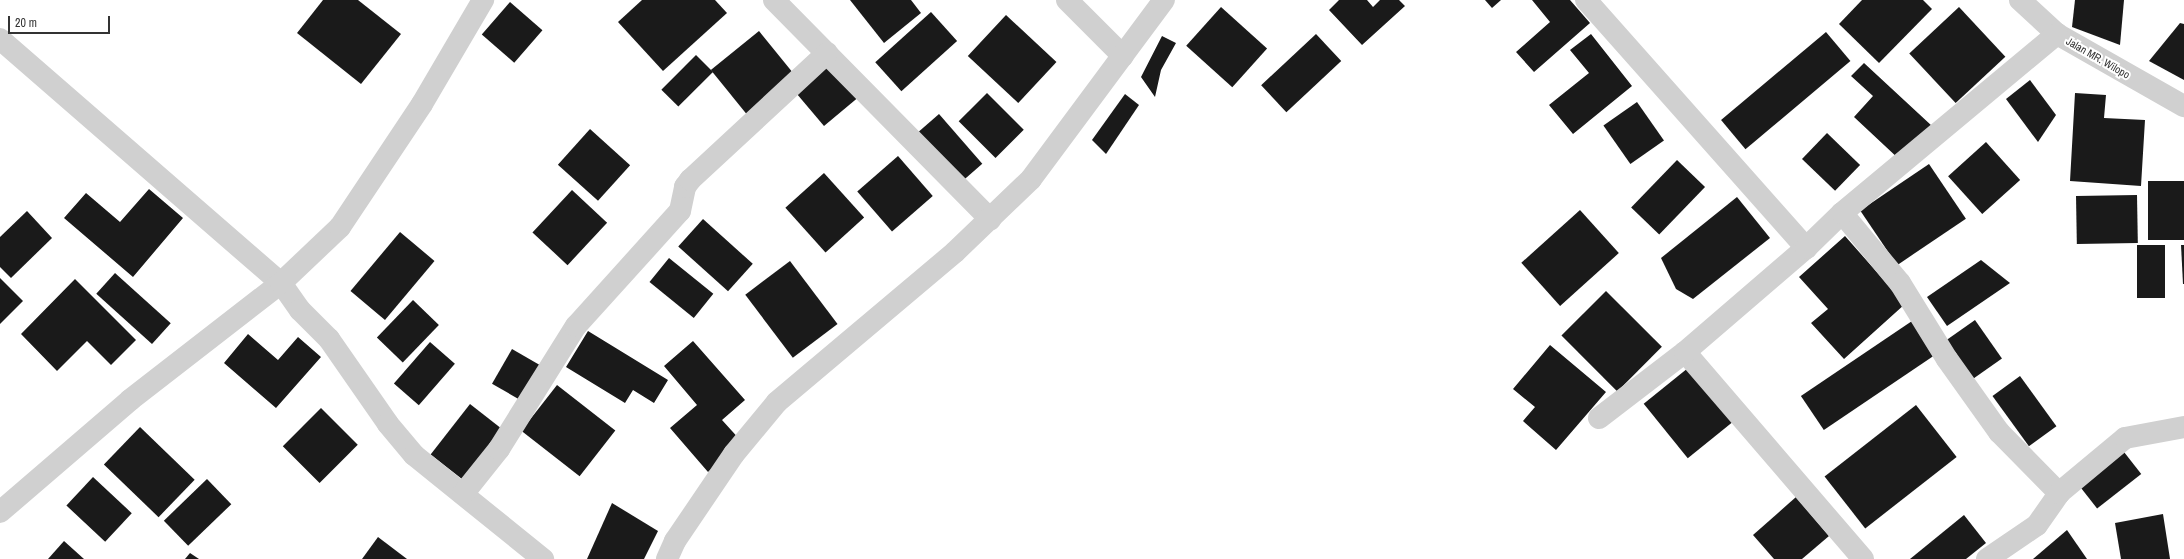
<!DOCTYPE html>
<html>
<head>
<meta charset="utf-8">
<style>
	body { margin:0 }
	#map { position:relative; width:2184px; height:559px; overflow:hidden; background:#fff; font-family:"Archivo Narrow",sans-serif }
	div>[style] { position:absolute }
	.building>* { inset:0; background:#1a1a1a; transform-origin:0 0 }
	.minor>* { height:22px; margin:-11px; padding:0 11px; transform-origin:11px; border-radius:11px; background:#d0d0d0 }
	span { translate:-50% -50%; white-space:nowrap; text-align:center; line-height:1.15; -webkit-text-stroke:4px #fff; paint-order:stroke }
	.street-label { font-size:11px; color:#333 }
	.scale { position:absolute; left:8px; top:16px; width:102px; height:18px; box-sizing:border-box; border:2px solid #333; border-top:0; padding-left:5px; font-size:12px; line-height:14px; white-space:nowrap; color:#333; -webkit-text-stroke:3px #fff; paint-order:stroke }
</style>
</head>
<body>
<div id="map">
	<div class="building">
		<i style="clip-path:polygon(323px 0,358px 0,401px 34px,361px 84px,297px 33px)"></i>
		<i style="clip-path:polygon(642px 0,715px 0,727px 13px,663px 71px,618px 22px)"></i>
		<i style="clip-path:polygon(850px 0,911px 0,921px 13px,884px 43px)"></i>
		<i style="clip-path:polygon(1339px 0,1367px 0,1373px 7px,1380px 0,1399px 0,1405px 6px,1362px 45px,1329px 10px)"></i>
		<i style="clip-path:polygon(1485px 0,1501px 0,1492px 8px)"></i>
		<i style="clip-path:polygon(1532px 0,1570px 0,1590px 23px,1534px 72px,1516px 52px,1550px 22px)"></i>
		<i style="clip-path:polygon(1862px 0,1923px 0,1932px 9px,1879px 63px,1839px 24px)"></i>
		<i style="clip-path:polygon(2075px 0,2124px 0,2120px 45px,2072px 27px)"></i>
		<i style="left:510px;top:2px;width:43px;height:43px;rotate:41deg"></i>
		<i style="left:1221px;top:7px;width:62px;height:52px;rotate:42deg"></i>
		<i style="left:1959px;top:7px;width:68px;height:68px;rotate:47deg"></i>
		<i style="left:931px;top:12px;width:39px;height:75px;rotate:48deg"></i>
		<i style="left:1006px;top:15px;width:69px;height:56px;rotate:43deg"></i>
		<i style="clip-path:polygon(2180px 23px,2184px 24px,2184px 80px,2149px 61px)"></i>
		<i style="left:759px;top:31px;width:58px;height:62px;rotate:51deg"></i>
		<i style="left:1826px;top:32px;width:38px;height:137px;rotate:50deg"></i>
		<i style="left:1316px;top:34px;width:37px;height:75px;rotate:47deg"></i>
		<i style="clip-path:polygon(1591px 34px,1632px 86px,1573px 134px,1549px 105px,1589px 73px,1570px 50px)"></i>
		<i style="clip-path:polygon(1162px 36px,1176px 43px,1161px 70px,1155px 97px,1141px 77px)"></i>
		<i style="left:696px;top:55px;width:24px;height:49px;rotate:45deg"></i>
		<i style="clip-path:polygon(1864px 63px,1932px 126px,1900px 160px,1854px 117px,1873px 96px,1851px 76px)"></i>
		<i style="left:828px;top:64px;width:45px;height:43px;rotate:50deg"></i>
		<i style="clip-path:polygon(2030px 80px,2056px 115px,2038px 142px,2006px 99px)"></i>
		<i style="left:987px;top:93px;width:52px;height:40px;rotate:45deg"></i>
		<i style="clip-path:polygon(2075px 93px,2106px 95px,2104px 118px,2145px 120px,2141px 186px,2070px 181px)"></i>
		<i style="clip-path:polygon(1125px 94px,1139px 105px,1106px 154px,1092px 140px)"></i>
		<i style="left:1637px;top:102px;width:47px;height:41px;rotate:55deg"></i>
		<i style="left:939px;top:114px;width:66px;height:30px;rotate:49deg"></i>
		<i style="left:590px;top:129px;width:54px;height:48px;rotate:42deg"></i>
		<i style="left:1827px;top:133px;width:46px;height:36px;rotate:44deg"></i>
		<i style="left:1986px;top:142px;width:51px;height:51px;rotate:48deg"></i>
		<i style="left:898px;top:156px;width:53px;height:54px;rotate:49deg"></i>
		<i style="left:1677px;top:160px;width:39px;height:66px;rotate:44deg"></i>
		<i style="left:1929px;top:164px;width:66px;height:83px;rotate:56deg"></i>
		<i style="left:824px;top:173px;width:60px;height:52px;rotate:48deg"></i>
		<i style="left:2148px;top:181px;width:36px;height:59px"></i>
		<i style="clip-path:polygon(149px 189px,183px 218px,133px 277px,64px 218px,86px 193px,120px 222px)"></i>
		<i style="left:572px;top:190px;width:48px;height:58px;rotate:43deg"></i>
		<i style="left:2137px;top:195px;width:48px;height:61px;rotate:89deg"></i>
		<i style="clip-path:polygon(1737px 197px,1770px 238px,1693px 299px,1676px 289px,1661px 258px)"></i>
		<i style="left:1580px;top:210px;width:58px;height:79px;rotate:48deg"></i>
		<i style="clip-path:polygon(27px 211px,52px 238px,11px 278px,0 267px,0 237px)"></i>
		<i style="left:703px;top:219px;width:67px;height:37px;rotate:42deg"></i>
		<i style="left:400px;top:232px;width:45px;height:77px;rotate:40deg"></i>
		<i style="clip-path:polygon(1845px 236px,1905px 304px,1844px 359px,1811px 323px,1828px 309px,1799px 277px)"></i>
		<i style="left:2137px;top:245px;width:28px;height:53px"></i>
		<i style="clip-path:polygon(2181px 245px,2184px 245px,2184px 284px,2183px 284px)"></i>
		<i style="left:669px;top:258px;width:57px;height:31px;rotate:39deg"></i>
		<i style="clip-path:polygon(1981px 260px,2010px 283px,1947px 326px,1927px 297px)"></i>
		<i style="left:790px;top:261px;width:79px;height:56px;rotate:53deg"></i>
		<i style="left:115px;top:273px;width:75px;height:28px;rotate:42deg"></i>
		<i style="clip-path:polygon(0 278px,23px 301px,0 324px)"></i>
		<i style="clip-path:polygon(75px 279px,136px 340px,111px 365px,87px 341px,57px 371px,21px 334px)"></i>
		<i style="left:1606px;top:291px;width:79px;height:63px;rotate:45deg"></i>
		<i style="left:413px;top:300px;width:36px;height:52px;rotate:44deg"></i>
		<i style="left:1975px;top:320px;width:47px;height:36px;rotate:55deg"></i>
		<i style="left:1912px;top:321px;width:41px;height:134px;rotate:56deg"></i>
		<i style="clip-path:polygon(588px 331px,668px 380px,654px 403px,633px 390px,625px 403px,566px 367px)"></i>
		<i style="clip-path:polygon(248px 334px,278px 360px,298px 337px,321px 357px,276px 408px,224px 363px)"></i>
		<i style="clip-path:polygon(693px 341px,745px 400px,722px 420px,742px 442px,708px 472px,670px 428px,697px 405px,664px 366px)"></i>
		<i style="left:430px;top:342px;width:33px;height:55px;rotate:41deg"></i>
		<i style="clip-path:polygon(1550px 345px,1606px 392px,1556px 450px,1523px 421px,1535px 407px,1513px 389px)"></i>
		<i style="left:512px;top:349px;width:34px;height:40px;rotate:30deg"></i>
		<i style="left:1688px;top:368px;width:70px;height:57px;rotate:51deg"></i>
		<i style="left:2020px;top:376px;width:62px;height:34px;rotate:54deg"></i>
		<i style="left:557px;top:385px;width:74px;height:58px;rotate:38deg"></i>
		<i style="left:470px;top:404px;width:41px;height:64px;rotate:38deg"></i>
		<i style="left:1916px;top:405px;width:66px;height:116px;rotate:52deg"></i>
		<i style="left:321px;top:408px;width:52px;height:54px;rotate:45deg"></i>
		<i style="left:140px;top:427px;width:76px;height:52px;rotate:44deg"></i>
		<i style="left:2124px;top:452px;width:28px;height:56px;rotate:52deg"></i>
		<i style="left:93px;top:477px;width:53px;height:39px;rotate:43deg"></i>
		<i style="left:207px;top:479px;width:35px;height:60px;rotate:46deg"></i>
		<i style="clip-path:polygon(1796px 497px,1829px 536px,1802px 559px,1774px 559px,1753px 535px)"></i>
		<i style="clip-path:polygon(612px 503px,658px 531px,644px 559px,587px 559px)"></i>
		<i style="clip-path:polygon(2163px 514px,2170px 559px,2121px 559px,2115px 523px)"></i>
		<i style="clip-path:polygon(1964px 515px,1986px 543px,1966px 559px,1910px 559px)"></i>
		<i style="clip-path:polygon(2067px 530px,2087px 559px,2033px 559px)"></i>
		<i style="clip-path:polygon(378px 537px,407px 559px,362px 559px)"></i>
		<i style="clip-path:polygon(64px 541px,84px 559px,48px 559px)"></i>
		<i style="clip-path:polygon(190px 553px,199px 559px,185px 559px)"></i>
	</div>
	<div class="minor">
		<i style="left:774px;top:0;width:308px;rotate:45.4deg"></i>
		<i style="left:1067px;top:0;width:79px;rotate:45deg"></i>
		<i style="left:1586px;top:0;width:332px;rotate:48.4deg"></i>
		<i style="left:2020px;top:0;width:50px;rotate:42.6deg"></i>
		<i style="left:2057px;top:34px;width:146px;rotate:29.6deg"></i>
		<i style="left:0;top:39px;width:372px;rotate:41deg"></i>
		<i style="left:281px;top:283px;width:33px;rotate:55deg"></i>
		<i style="left:300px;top:310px;width:41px;rotate:45deg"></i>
		<i style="left:329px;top:339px;width:103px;rotate:55.2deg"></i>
		<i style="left:388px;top:424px;width:40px;rotate:50deg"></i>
		<i style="left:414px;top:455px;width:166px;rotate:38.9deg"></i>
		<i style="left:1842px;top:213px;width:91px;rotate:50.4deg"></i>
		<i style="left:1900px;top:283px;width:89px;rotate:58.3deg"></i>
		<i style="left:1947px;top:359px;width:90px;rotate:54.5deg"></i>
		<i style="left:1999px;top:432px;width:86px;rotate:45.5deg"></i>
		<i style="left:1685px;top:352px;width:273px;rotate:49.3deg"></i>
		<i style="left:1599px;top:418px;width:108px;rotate:-37.5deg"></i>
		<i style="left:1685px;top:352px;width:160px;rotate:-40.7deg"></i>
		<i style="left:1806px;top:248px;width:50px;rotate:-44.2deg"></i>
		<i style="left:1842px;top:213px;width:280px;rotate:-39.8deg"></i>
		<i style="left:463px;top:494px;width:58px;rotate:-51.3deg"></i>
		<i style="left:499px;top:449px;width:145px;rotate:-58deg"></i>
		<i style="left:576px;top:326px;width:155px;rotate:-47.9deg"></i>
		<i style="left:680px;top:211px;width:25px;rotate:-78deg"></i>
		<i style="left:685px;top:187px;width:9px;rotate:-54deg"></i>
		<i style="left:690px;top:180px;width:187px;rotate:-42.8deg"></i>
		<i style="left:0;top:512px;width:172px;rotate:-40.7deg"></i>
		<i style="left:130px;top:400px;width:191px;rotate:-37.8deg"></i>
		<i style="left:281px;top:283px;width:81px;rotate:-43.5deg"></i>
		<i style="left:340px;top:227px;width:148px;rotate:-56.3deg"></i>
		<i style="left:422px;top:104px;width:121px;rotate:-59.6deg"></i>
		<i style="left:667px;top:559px;width:20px;rotate:-66deg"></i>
		<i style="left:675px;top:541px;width:105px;rotate:-55.9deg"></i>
		<i style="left:734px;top:454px;width:67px;rotate:-50.4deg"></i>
		<i style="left:777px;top:402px;width:233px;rotate:-40.1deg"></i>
		<i style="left:955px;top:252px;width:105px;rotate:-43.8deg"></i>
		<i style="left:1031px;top:179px;width:223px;rotate:-53.4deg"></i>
		<i style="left:1987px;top:559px;width:60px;rotate:-34.2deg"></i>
		<i style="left:2037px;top:525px;width:39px;rotate:-55deg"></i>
		<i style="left:2059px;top:493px;width:86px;rotate:-39.8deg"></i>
		<i style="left:2125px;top:438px;width:60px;rotate:-10.6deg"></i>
	</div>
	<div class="street-label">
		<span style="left:2098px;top:58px;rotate:30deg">Jalan MR. Wilopo</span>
	</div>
	<div class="scale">20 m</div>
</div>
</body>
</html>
